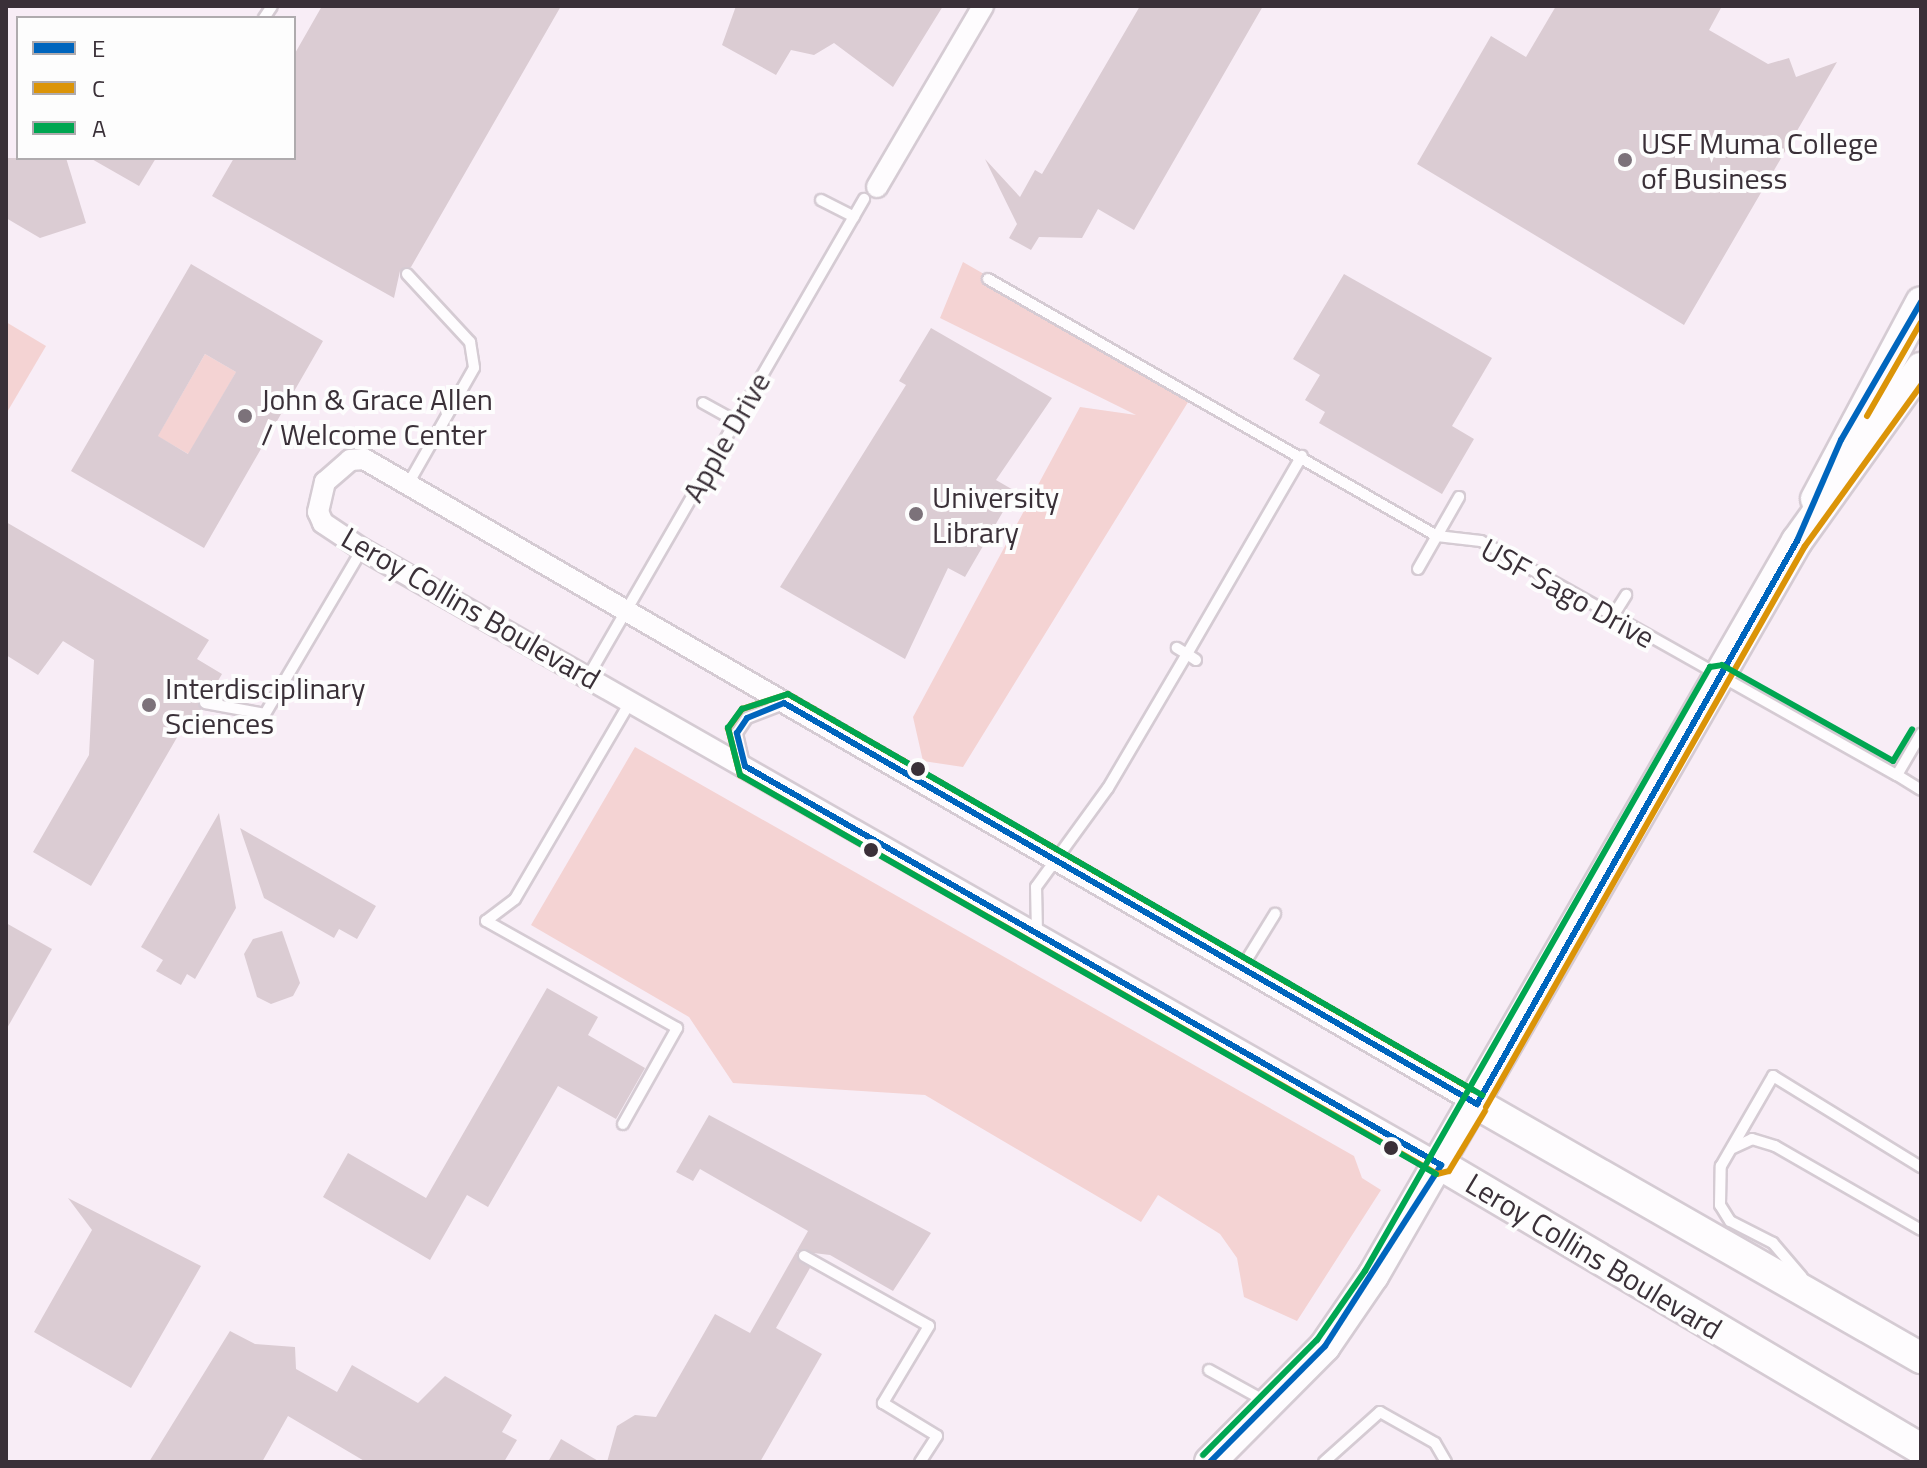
<!DOCTYPE html>
<html>
<head>
<meta charset="utf-8">
<style>
	body { margin:0 }
	#map { position:relative; width:1927px; height:1468px; overflow:hidden; background:#f8edf6; font-family:"Titillium Web",sans-serif }
	div>[style] { position:absolute }
	.green>* { inset:0; background:#f4d3d3; transform-origin:0 0 }
	.building>* { inset:0; background:#dbccd3 }
	.roads { filter:drop-shadow(2px 0 #d5cbd3) drop-shadow(-2px 0 #d5cbd3) drop-shadow(0 2px #d5cbd3) drop-shadow(0 -2px #d5cbd3) }
	.lane>* { height:10px; margin:-5px; padding:0 5px; transform-origin:5px; border-radius:5px; background:#fefcfe }
	.street>* { height:20px; margin:-10px; padding:0 10px; transform-origin:10px; border-radius:10px; background:#fefcfe }
	.secondary>* { height:30px; margin:-15px; padding:0 15px; transform-origin:15px; border-radius:15px; background:#fefcfe }
	.bus-1>* { height:6px; margin:-3px; padding:0 3px; transform-origin:3px; border-radius:3px; background:#0065bd }
	.bus-2>* { height:6px; margin:-3px; padding:0 3px; transform-origin:3px; border-radius:3px; background:#db9408 }
	.bus-3>* { height:6px; margin:-3px; padding:0 3px; transform-origin:3px; border-radius:3px; background:#00a651 }
	.dots>* { width:22px; height:22px; translate:-50% -50%; box-sizing:border-box; border:4px solid #fdfdfd; border-radius:50% }
	span { translate:-50% -50%; white-space:nowrap; text-align:center; line-height:1.15; -webkit-text-stroke:8px #fdfdfd; paint-order:stroke }
	.poi-label { font-size:30px; color:#3a3038 }
	.left { translate:0 -50%; text-align:left }
	.street-label { font-size:30px; color:#3a3038 }
	.frame { position:absolute; inset:0; border:8px solid #3a3038; pointer-events:none }
	.legend { position:absolute; left:16px; top:16px; width:280px; height:144px; box-sizing:border-box; background:#fdfdfd; border:2px solid #afabae; margin:0; padding:10px 14px; list-style:none; font-size:24px; color:#3a3038 }
	.legend li { display:flex; align-items:center; gap:16px; height:40px }
	.legend b { width:40px; border:2px solid #afabae }
</style>
</head>
<body>
<div id="map">
	<div class="green">
		<i style="clip-path:polygon(963px 262px,1193px 394px,963px 767px,923px 761px,913px 717px,1080px 407px,1136px 415px,940px 318px)"></i>
		<i style="clip-path:polygon(6px 322px,46px 346px,6px 414px)"></i>
		<i style="left:205px;top:354px;width:36px;height:95px;rotate:30deg"></i>
		<i style="clip-path:polygon(635px 747px,1354px 1156px,1362px 1178px,1381px 1190px,1297px 1321px,1244px 1297px,1237px 1258px,1220px 1234px,1158px 1195px,1141px 1222px,925px 1095px,733px 1083px,689px 1017px,531px 925px)"></i>
	</div>
	<div class="building">
		<i style="clip-path:polygon(322px 6px,561px 6px,411px 267px,400px 271px,394px 298px,212px 196px,234px 158px,294px 158px,294px 55px)"></i>
		<i style="clip-path:polygon(736px 6px,943px 6px,893px 87px,834px 43px,814px 55px,791px 50px,776px 75px,722px 45px)"></i>
		<i style="clip-path:polygon(1140px 6px,1263px 6px,1134px 230px,1098px 209px,1082px 238px,1039px 237px,1031px 250px,1009px 238px,1017px 224px,985px 159px,1020px 197px,1035px 170px,1042px 174px)"></i>
		<i style="clip-path:polygon(1556px 6px,1722px 6px,1709px 30px,1768px 64px,1789px 58px,1796px 77px,1837px 62px,1684px 325px,1417px 164px,1491px 36px,1526px 57px)"></i>
		<i style="clip-path:polygon(6px 158px,66px 158px,86px 223px,40px 238px,6px 218px)"></i>
		<i style="clip-path:polygon(90px 158px,156px 158px,139px 186px)"></i>
		<i style="clip-path:polygon(evenodd,191px 264px,323px 341px,204px 548px,71px 471px,191px 264px,205px 354px,236px 372px,188px 454px,158px 436px,205px 354px)"></i>
		<i style="clip-path:polygon(1344px 274px,1492px 358px,1452px 426px,1474px 439px,1442px 494px,1319px 423px,1325px 412px,1305px 400px,1320px 375px,1293px 359px)"></i>
		<i style="clip-path:polygon(931px 328px,1052px 398px,996px 480px,1015px 491px,965px 577px,948px 568px,905px 659px,780px 587px,906px 385px,899px 381px)"></i>
		<i style="clip-path:polygon(6px 522px,209px 640px,197px 659px,222px 674px,209px 696px,198px 698px,201px 710px,196px 718px,190px 715px,91px 886px,33px 852px,89px 755px,94px 660px,63px 641px,38px 675px,6px 655px)"></i>
		<i style="clip-path:polygon(219px 813px,236px 908px,195px 979px,187px 974px,181px 985px,156px 971px,163px 960px,141px 947px)"></i>
		<i style="clip-path:polygon(240px 828px,376px 906px,357px 939px,339px 929px,334px 938px,264px 898px)"></i>
		<i style="clip-path:polygon(6px 923px,52px 949px,6px 1030px)"></i>
		<i style="clip-path:polygon(282px 931px,300px 983px,293px 996px,271px 1004px,257px 997px,244px 954px,253px 939px)"></i>
		<i style="clip-path:polygon(547px 988px,598px 1017px,588px 1035px,645px 1068px,616px 1119px,558px 1086px,488px 1207px,467px 1195px,430px 1260px,323px 1197px,348px 1153px,426px 1198px)"></i>
		<i style="clip-path:polygon(709px 1115px,931px 1233px,893px 1291px,830px 1255px,797px 1251px,810px 1268px,776px 1328px,822px 1354px,760px 1462px,607px 1462px,617px 1426px,635px 1415px,656px 1417px,715px 1314px,750px 1333px,808px 1231px,700px 1169px,693px 1181px,676px 1172px)"></i>
		<i style="clip-path:polygon(68px 1198px,201px 1266px,131px 1388px,34px 1332px,92px 1230px)"></i>
		<i style="clip-path:polygon(230px 1331px,255px 1344px,295px 1347px,296px 1369px,337px 1392px,352px 1365px,418px 1403px,445px 1376px,512px 1415px,502px 1432px,517px 1440px,504px 1462px,366px 1462px,288px 1416px,262px 1462px,149px 1462px)"></i>
		<i style="clip-path:polygon(561px 1439px,600px 1462px,548px 1462px)"></i>
	</div>
	<div class="roads">
		<div class="lane">
			<i style="left:264px;top:18px;width:14px;rotate:-56deg"></i>
			<i style="left:821px;top:200px;width:37px;rotate:27deg"></i>
			<i style="left:407px;top:274px;width:93px;rotate:47.2deg"></i>
			<i style="left:470px;top:342px;width:26px;rotate:81deg"></i>
			<i style="left:474px;top:368px;width:133px;rotate:119.6deg"></i>
			<i style="left:988px;top:279px;width:517px;rotate:29.79deg"></i>
			<i style="left:1437px;top:536px;width:44px;rotate:6.5deg"></i>
			<i style="left:1481px;top:541px;width:477px;rotate:29.4deg"></i>
			<i style="left:1897px;top:775px;width:48px;rotate:-59.7deg"></i>
			<i style="left:703px;top:403px;width:37px;rotate:29deg"></i>
			<i style="left:1418px;top:569px;width:83px;rotate:-60.3deg"></i>
			<i style="left:1613px;top:616px;width:25px;rotate:-58deg"></i>
			<i style="left:1196px;top:660px;width:11px;rotate:-146deg"></i>
			<i style="left:1187px;top:654px;width:229px;rotate:-59.9deg"></i>
			<i style="left:589px;top:675px;width:550px;rotate:-59.98deg"></i>
			<i style="left:205px;top:703px;width:61px;rotate:10.4deg"></i>
			<i style="left:265px;top:714px;width:191px;rotate:-59.5deg"></i>
			<i style="left:744px;top:764px;width:32px;rotate:-103deg"></i>
			<i style="left:737px;top:733px;width:18px;rotate:-56deg"></i>
			<i style="left:747px;top:718px;width:39px;rotate:-21deg"></i>
			<i style="left:1897px;top:775px;width:28px;rotate:32deg"></i>
			<i style="left:1037px;top:933px;width:46px;rotate:-91.2deg"></i>
			<i style="left:1036px;top:887px;width:122px;rotate:-54deg"></i>
			<i style="left:1108px;top:788px;width:156px;rotate:-59.5deg"></i>
			<i style="left:1187px;top:654px;width:12px;rotate:-149deg"></i>
			<i style="left:1241px;top:969px;width:65px;rotate:-58.3deg"></i>
			<i style="left:623px;top:1124px;width:110px;rotate:-60.6deg"></i>
			<i style="left:677px;top:1028px;width:219px;rotate:-150.7deg"></i>
			<i style="left:486px;top:921px;width:36px;rotate:-37deg"></i>
			<i style="left:515px;top:899px;width:228px;rotate:-59.7deg"></i>
			<i style="left:1733px;top:1148px;width:21px;rotate:-25deg"></i>
			<i style="left:1752px;top:1139px;width:24px;rotate:17deg"></i>
			<i style="left:1775px;top:1146px;width:168px;rotate:29.9deg"></i>
			<i style="left:804px;top:1256px;width:143px;rotate:29.2deg"></i>
			<i style="left:929px;top:1326px;width:90px;rotate:120.9deg"></i>
			<i style="left:883px;top:1403px;width:63px;rotate:31.4deg"></i>
			<i style="left:937px;top:1436px;width:31px;rotate:123deg"></i>
			<i style="left:1802px;top:1277px;width:45px;rotate:-130.5deg"></i>
			<i style="left:1773px;top:1243px;width:48px;rotate:-152.9deg"></i>
			<i style="left:1730px;top:1221px;width:19px;rotate:-122deg"></i>
			<i style="left:1720px;top:1205px;width:39px;rotate:-89deg"></i>
			<i style="left:1721px;top:1166px;width:104px;rotate:-60deg"></i>
			<i style="left:1773px;top:1076px;width:174px;rotate:31.6deg"></i>
			<i style="left:1209px;top:1370px;width:66px;rotate:28.9deg"></i>
			<i style="left:1324px;top:1462px;width:75px;rotate:-41.8deg"></i>
			<i style="left:1380px;top:1412px;width:63px;rotate:29.4deg"></i>
			<i style="left:1435px;top:1443px;width:22px;rotate:60deg"></i>
		</div>
		<div class="street">
			<i style="left:877px;top:187px;width:210px;rotate:-59.6deg"></i>
			<i style="left:1441px;top:1165px;width:1242px;rotate:-150.28deg"></i>
			<i style="left:362px;top:549px;width:47px;rotate:-146.3deg"></i>
			<i style="left:323px;top:523px;width:12px;rotate:-114deg"></i>
			<i style="left:318px;top:512px;width:31px;rotate:-77deg"></i>
			<i style="left:325px;top:482px;width:33px;rotate:-41deg"></i>
			<i style="left:350px;top:460px;width:14px;rotate:-4deg"></i>
			<i style="left:364px;top:459px;width:1286px;rotate:30.09deg"></i>
		</div>
		<div class="secondary">
			<i style="left:1816px;top:499px;width:223px;rotate:-61.9deg"></i>
			<i style="left:1477px;top:1104px;width:512px;rotate:29.77deg"></i>
			<i style="left:1441px;top:1165px;width:558px;rotate:30.61deg"></i>
			<i style="left:1210px;top:1462px;width:163px;rotate:-45.2deg"></i>
			<i style="left:1325px;top:1346px;width:85px;rotate:-55.6deg"></i>
			<i style="left:1373px;top:1276px;width:849px;rotate:-60.02deg"></i>
			<i style="left:1797px;top:541px;width:213px;rotate:-54.4deg"></i>
		</div>
	</div>
	<div class="bus-1">
		<i style="left:1210px;top:1462px;width:163px;rotate:-45.2deg"></i>
		<i style="left:1325px;top:1346px;width:215px;rotate:-57.3deg"></i>
		<i style="left:1441px;top:1165px;width:802px;rotate:-150.18deg"></i>
		<i style="left:745px;top:766px;width:34px;rotate:-104deg"></i>
		<i style="left:737px;top:733px;width:18px;rotate:-56deg"></i>
		<i style="left:747px;top:718px;width:40px;rotate:-22deg"></i>
		<i style="left:784px;top:703px;width:801px;rotate:30.06deg"></i>
		<i style="left:1477px;top:1104px;width:648px;rotate:-60.39deg"></i>
		<i style="left:1797px;top:541px;width:110px;rotate:-66.5deg"></i>
		<i style="left:1841px;top:440px;width:160px;rotate:-59.9deg"></i>
	</div>
	<div class="bus-2">
		<i style="left:1867px;top:416px;width:108px;rotate:-60.1deg"></i>
		<i style="left:1473px;top:1090px;width:791px;rotate:-149.97deg"></i>
		<i style="left:788px;top:694px;width:48px;rotate:161.9deg"></i>
		<i style="left:742px;top:709px;width:24px;rotate:126deg"></i>
		<i style="left:728px;top:728px;width:49px;rotate:75.7deg"></i>
		<i style="left:740px;top:775px;width:803px;rotate:29.79deg"></i>
		<i style="left:1437px;top:1174px;width:12px;rotate:-14deg"></i>
		<i style="left:1449px;top:1171px;width:70px;rotate:-59deg"></i>
		<i style="left:1486px;top:1107px;width:645px;rotate:-60.38deg"></i>
		<i style="left:1805px;top:546px;width:198px;rotate:-54.2deg"></i>
	</div>
	<div class="bus-3">
		<i style="left:1436px;top:1174px;width:802px;rotate:-150.18deg"></i>
		<i style="left:740px;top:775px;width:49px;rotate:-104.3deg"></i>
		<i style="left:728px;top:728px;width:24px;rotate:-54deg"></i>
		<i style="left:742px;top:709px;width:48px;rotate:-18.1deg"></i>
		<i style="left:788px;top:694px;width:802px;rotate:30.02deg"></i>
		<i style="left:1203px;top:1455px;width:162px;rotate:-45.3deg"></i>
		<i style="left:1317px;top:1340px;width:84px;rotate:-55.2deg"></i>
		<i style="left:1365px;top:1271px;width:696px;rotate:-60.27deg"></i>
		<i style="left:1710px;top:667px;width:12px;rotate:-9deg"></i>
		<i style="left:1722px;top:665px;width:196px;rotate:29.3deg"></i>
		<i style="left:1893px;top:761px;width:37px;rotate:-59deg"></i>
	</div>
	<div class="dots">
		<i style="left:1625px;top:160px;background:#7c727a"></i>
		<i style="left:245px;top:416px;background:#7c727a"></i>
		<i style="left:916px;top:514px;background:#7c727a"></i>
		<i style="left:149px;top:705px;background:#7c727a"></i>
		<i style="left:918px;top:769px;background:#3a3038"></i>
		<i style="left:871px;top:850px;background:#3a3038"></i>
		<i style="left:1391px;top:1148px;background:#3a3038"></i>
	</div>
	<div class="poi-label">
		<span class="left" style="left:1641px;top:160px">USF Muma College<br>of Business</span>
		<span class="left" style="left:261px;top:416px">John &amp; Grace Allen<br>/ Welcome Center</span>
		<span class="left" style="left:932px;top:514px">University<br>Library</span>
		<span class="left" style="left:165px;top:705px">Interdisciplinary<br>Sciences</span>
	</div>
	<div class="street-label">
		<span style="left:726px;top:437px;rotate:-60deg">Apple Drive</span>
		<span style="left:1568px;top:593px;rotate:29deg">USF Sago Drive</span>
		<span style="left:471px;top:608px;rotate:30deg">Leroy Collins Boulevard</span>
		<span style="left:1594px;top:1256px;rotate:31deg">Leroy Collins Boulevard</span>
	</div>
	<div class="frame"></div>
	<ul class="legend">
	<li><b style="height:10px;background:#0065bd"></b>E</li>
	<li><b style="height:10px;background:#db9408"></b>C</li>
	<li><b style="height:10px;background:#00a651"></b>A</li>
	</ul>
</div>
</body>
</html>
